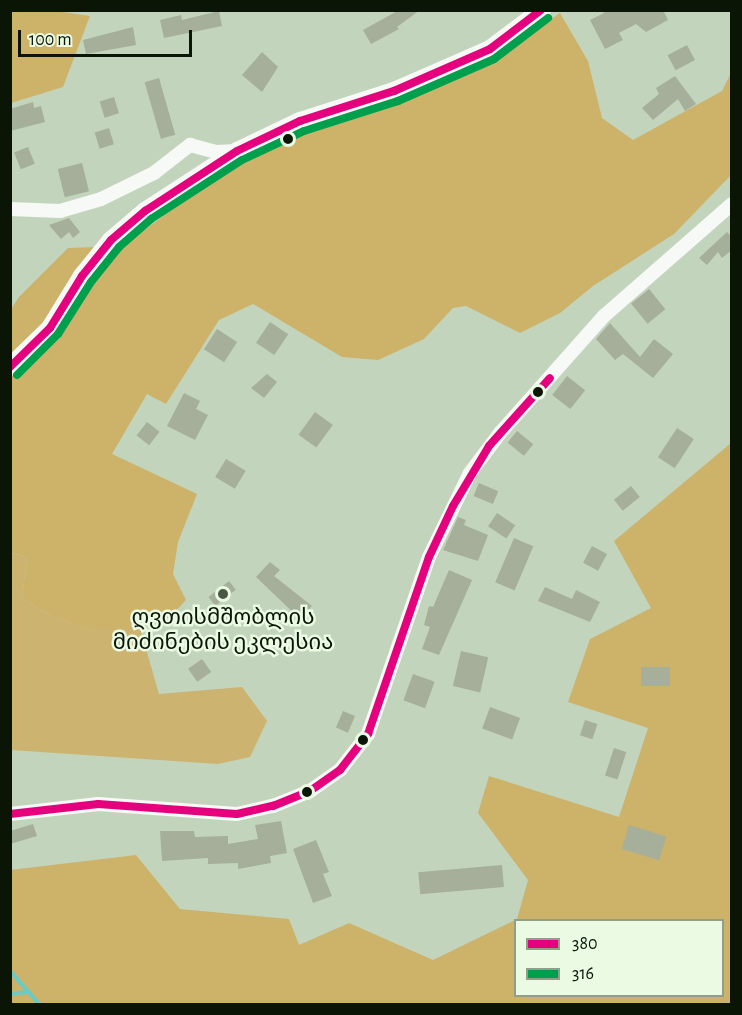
<!DOCTYPE html>
<html>
<head>
<meta charset="utf-8">
<style>
	body { margin:0 }
	#map { position:relative; width:742px; height:1015px; overflow:hidden; background:#c3d4bc; font-family:"Alegreya Sans","Noto Sans Georgian",sans-serif }
	div>[style] { position:absolute }
	.green>* { inset:0; background:#cdb370 }
	.forest>* { inset:0; background:#cdb26a }
	.stream>* { height:4px; margin:-2px; padding:0 2px; transform-origin:2px; border-radius:2px; background:#6acbc5 }
	.building>* { inset:0; background:#a5af9a; transform-origin:0 0 }
	.street>* { height:14px; margin:-7px; padding:0 7px; transform-origin:7px; border-radius:7px; background:#f6f9f5 }
	.secondary>* { height:18px; margin:-9px; padding:0 9px; transform-origin:9px; border-radius:9px; background:#f6f9f5 }
	.bus-1>* { height:8px; margin:-4px; padding:0 4px; transform-origin:4px; border-radius:4px; background:#e5007d }
	.bus-2>* { height:8px; margin:-4px; padding:0 4px; transform-origin:4px; border-radius:4px; background:#009f4d }
	.dots>* { width:16px; height:16px; translate:-50% -50%; box-sizing:border-box; border:3px solid #eafae3; border-radius:50% }
	span { translate:-50% -50%; white-space:nowrap; text-align:center; line-height:1.15; -webkit-text-stroke:5px #eafae3; paint-order:stroke }
	.poi-label { font-size:22px; color:#0a1506 }
	.frame { position:absolute; inset:0; border:12px solid #0a1506; pointer-events:none }
	.legend { position:absolute; left:514px; top:919px; width:210px; height:78px; box-sizing:border-box; background:#eafae3; border:2px solid #909e8b; margin:0; padding:8px 10px; list-style:none; font-size:18px; color:#0a1506 }
	.legend li { display:flex; align-items:center; gap:12px; height:30px }
	.legend b { width:30px; border:2px solid #909e8b }
	.scale { position:absolute; left:18px; top:30px; width:174px; height:27px; box-sizing:border-box; border:3px solid #0a1506; border-top:0; padding-left:8px; font-size:18px; line-height:21px; white-space:nowrap; color:#0a1506; -webkit-text-stroke:4px #eafae3; paint-order:stroke }
</style>
</head>
<body>
<div id="map">
	<div class="green">
		<i style="clip-path:polygon(10px 553px,27px 557px,22px 598px,49px 615px,82px 627px,140px 628px,159px 694px,242px 687px,267px 721px,250px 757px,218px 764px,11px 750px)"></i>
	</div>
	<div class="forest">
		<i style="clip-path:polygon(11px 10px,56px 11px,90px 16px,63px 87px,11px 103px)"></i>
		<i style="clip-path:polygon(560px 13px,588px 61px,602px 118px,633px 140px,722px 91px,731px 73px,731px 175px,674px 234px,593px 286px,560px 313px,520px 333px,466px 306px,453px 308px,424px 339px,378px 360px,342px 357px,253px 304px,219px 320px,166px 404px,147px 394px,112px 454px,197px 494px,178px 542px,173px 574px,186px 600px,170px 617px,140px 628px,111px 629px,82px 627px,49px 615px,22px 598px,27px 557px,11px 553px,11px 309px,19px 297px,68px 248px,122px 246px,253px 151px,350px 119px,482px 66px)"></i>
		<i style="clip-path:polygon(evenodd,731px 443px,731px 1004px,11px 1004px,10px 870px,136px 855px,180px 909px,289px 919px,299px 945px,349px 923px,433px 960px,517px 919px,528px 880px,478px 813px,489px 776px,619px 817px,648px 728px,568px 702px,590px 639px,651px 608px,614px 541px,731px 443px,516px 920px,722px 920px,722px 996px,516px 996px,516px 920px)"></i>
	</div>
	<div class="stream">
		<i style="left:10px;top:971px;width:44px;rotate:48.7deg"></i>
		<i style="left:10px;top:994px;width:17px;rotate:-7deg"></i>
	</div>
	<div class="building">
		<i style="clip-path:polygon(399px 10px,420px 10px,397px 27px,399px 29px,371px 44px,363px 30px)"></i>
		<i style="clip-path:polygon(603px 10px,663px 10px,668px 20px,646px 32px,636px 24px,619px 33px,623px 40px,605px 49px,590px 20px,604px 13px)"></i>
		<i style="clip-path:polygon(219px 11px,222px 26px,164px 38px,160px 20px,181px 15px,182px 20px)"></i>
		<i style="clip-path:polygon(133px 27px,136px 45px,86px 54px,83px 40px)"></i>
		<i style="left:687px;top:45px;width:17px;height:22px;rotate:62deg"></i>
		<i style="clip-path:polygon(262px 52px,278px 67px,262px 92px,242px 75px)"></i>
		<i style="clip-path:polygon(675px 76px,696px 104px,685px 111px,678px 99px,653px 120px,642px 108px,659px 94px,656px 88px)"></i>
		<i style="left:159px;top:78px;width:59px;height:15px;rotate:74deg"></i>
		<i style="left:114px;top:97px;width:17px;height:15px;rotate:73deg"></i>
		<i style="clip-path:polygon(33px 102px,34px 108px,41px 106px,45px 122px,10px 131px,10px 109px)"></i>
		<i style="left:109px;top:128px;width:17px;height:15px;rotate:73deg"></i>
		<i style="left:28px;top:147px;width:18px;height:15px;rotate:68deg"></i>
		<i style="left:82px;top:163px;width:29px;height:25px;rotate:76deg"></i>
		<i style="clip-path:polygon(69px 218px,80px 232px,73px 238px,69px 232px,61px 239px,49px 225px)"></i>
		<i style="clip-path:polygon(727px 232px,732px 237px,732px 250px,722px 258px,718px 252px,707px 265px,699px 258px)"></i>
		<i style="left:649px;top:289px;width:26px;height:23px;rotate:51deg"></i>
		<i style="left:270px;top:322px;width:22px;height:25px;rotate:34deg"></i>
		<i style="clip-path:polygon(610px 323px,640px 357px,654px 339px,673px 354px,653px 378px,623px 354px,615px 360px,596px 339px)"></i>
		<i style="left:217px;top:329px;width:24px;height:24px;rotate:33deg"></i>
		<i style="clip-path:polygon(267px 374px,277px 382px,264px 398px,251px 388px)"></i>
		<i style="left:567px;top:376px;width:23px;height:24px;rotate:38deg"></i>
		<i style="clip-path:polygon(184px 393px,200px 401px,196px 409px,208px 415px,195px 440px,167px 426px)"></i>
		<i style="left:315px;top:412px;width:22px;height:28px;rotate:36deg"></i>
		<i style="left:147px;top:422px;width:16px;height:17px;rotate:38deg"></i>
		<i style="left:677px;top:428px;width:20px;height:35px;rotate:33deg"></i>
		<i style="left:517px;top:431px;width:21px;height:15px;rotate:39deg"></i>
		<i style="left:226px;top:459px;width:23px;height:21px;rotate:31deg"></i>
		<i style="left:479px;top:483px;width:21px;height:14px;rotate:23deg"></i>
		<i style="left:631px;top:486px;width:14px;height:22px;rotate:51deg"></i>
		<i style="left:497px;top:513px;width:22px;height:16px;rotate:34deg"></i>
		<i style="clip-path:polygon(458px 517px,466px 520px,464px 525px,488px 535px,478px 561px,443px 550px)"></i>
		<i style="left:514px;top:538px;width:21px;height:48px;rotate:23deg"></i>
		<i style="left:592px;top:546px;width:17px;height:19px;rotate:28deg"></i>
		<i style="clip-path:polygon(270px 562px,280px 570px,274px 576px,312px 606px,299px 618px,256px 577px)"></i>
		<i style="clip-path:polygon(449px 570px,472px 580px,439px 655px,422px 649px,430px 627px,424px 625px,429px 606px,433px 607px)"></i>
		<i style="left:229px;top:581px;width:11px;height:26px;rotate:52deg"></i>
		<i style="clip-path:polygon(545px 587px,572px 599px,576px 590px,600px 602px,590px 622px,538px 601px)"></i>
		<i style="left:461px;top:651px;width:28px;height:36px;rotate:13deg"></i>
		<i style="left:202px;top:659px;width:16px;height:17px;rotate:55deg"></i>
		<i style="left:641px;top:667px;width:29px;height:19px"></i>
		<i style="left:413px;top:674px;width:23px;height:28px;rotate:20deg"></i>
		<i style="left:490px;top:707px;width:32px;height:23px;rotate:20deg"></i>
		<i style="left:343px;top:711px;width:13px;height:18px;rotate:23deg"></i>
		<i style="left:585px;top:720px;width:13px;height:16px;rotate:18deg"></i>
		<i style="left:614px;top:748px;width:13px;height:29px;rotate:18deg"></i>
		<i style="clip-path:polygon(281px 821px,287px 853px,270px 856px,271px 863px,238px 869px,238px 863px,208px 864px,208px 858px,162px 861px,160px 831px,194px 831px,195px 837px,228px 836px,228px 844px,258px 839px,255px 825px)"></i>
		<i style="clip-path:polygon(33px 824px,37px 836px,10px 844px,10px 831px)"></i>
		<i style="left:629px;top:825px;width:39px;height:25px;rotate:17deg"></i>
		<i style="clip-path:polygon(316px 840px,329px 872px,323px 874px,332px 896px,313px 903px,293px 849px)"></i>
		<i style="left:502px;top:865px;width:22px;height:84px;rotate:85deg"></i>
	</div>
	<div class="street">
		<i style="left:10px;top:209px;width:50px;rotate:2.3deg"></i>
		<i style="left:60px;top:211px;width:43px;rotate:-16.3deg"></i>
		<i style="left:101px;top:199px;width:59px;rotate:-26.1deg"></i>
		<i style="left:154px;top:173px;width:46px;rotate:-37.9deg"></i>
		<i style="left:190px;top:145px;width:28px;rotate:15deg"></i>
		<i style="left:217px;top:152px;width:19px;rotate:-3deg"></i>
		<i style="left:10px;top:814px;width:89px;rotate:-6.5deg"></i>
		<i style="left:98px;top:804px;width:139px;rotate:4.1deg"></i>
		<i style="left:237px;top:814px;width:37px;rotate:-13deg"></i>
		<i style="left:273px;top:806px;width:40px;rotate:-22deg"></i>
		<i style="left:310px;top:791px;width:37px;rotate:-35deg"></i>
		<i style="left:340px;top:770px;width:46px;rotate:-52.1deg"></i>
		<i style="left:368px;top:734px;width:187px;rotate:-71deg"></i>
		<i style="left:429px;top:557px;width:93px;rotate:-64deg"></i>
		<i style="left:470px;top:473px;width:50px;rotate:-53.1deg"></i>
		<i style="left:500px;top:433px;width:157px;rotate:-48.4deg"></i>
		<i style="left:604px;top:316px;width:170px;rotate:-41.2deg"></i>
	</div>
	<div class="secondary">
		<i style="left:10px;top:367px;width:56px;rotate:-44.3deg"></i>
		<i style="left:50px;top:328px;width:61px;rotate:-58.4deg"></i>
		<i style="left:82px;top:276px;width:46px;rotate:-51.1deg"></i>
		<i style="left:111px;top:240px;width:45px;rotate:-40.5deg"></i>
		<i style="left:145px;top:211px;width:110px;rotate:-33.1deg"></i>
		<i style="left:237px;top:151px;width:70px;rotate:-25.5deg"></i>
		<i style="left:300px;top:121px;width:99px;rotate:-17.7deg"></i>
		<i style="left:394px;top:91px;width:105px;rotate:-23.6deg"></i>
		<i style="left:490px;top:49px;width:65px;rotate:-36.9deg"></i>
	</div>
	<div class="bus-1">
		<i style="left:10px;top:367px;width:56px;rotate:-44.3deg"></i>
		<i style="left:50px;top:328px;width:61px;rotate:-58.4deg"></i>
		<i style="left:82px;top:276px;width:46px;rotate:-51.1deg"></i>
		<i style="left:111px;top:240px;width:45px;rotate:-40.5deg"></i>
		<i style="left:145px;top:211px;width:110px;rotate:-33.1deg"></i>
		<i style="left:237px;top:151px;width:70px;rotate:-25.5deg"></i>
		<i style="left:300px;top:121px;width:99px;rotate:-17.7deg"></i>
		<i style="left:394px;top:91px;width:105px;rotate:-23.6deg"></i>
		<i style="left:490px;top:49px;width:64px;rotate:-37.4deg"></i>
		<i style="left:10px;top:814px;width:89px;rotate:-6.5deg"></i>
		<i style="left:98px;top:804px;width:139px;rotate:4.1deg"></i>
		<i style="left:237px;top:814px;width:37px;rotate:-13deg"></i>
		<i style="left:273px;top:806px;width:40px;rotate:-22deg"></i>
		<i style="left:310px;top:791px;width:37px;rotate:-35deg"></i>
		<i style="left:340px;top:770px;width:46px;rotate:-52.1deg"></i>
		<i style="left:368px;top:734px;width:187px;rotate:-71deg"></i>
		<i style="left:429px;top:557px;width:56px;rotate:-64.8deg"></i>
		<i style="left:453px;top:506px;width:70px;rotate:-59deg"></i>
		<i style="left:489px;top:446px;width:91px;rotate:-48.1deg"></i>
	</div>
	<div class="bus-2">
		<i style="left:17px;top:375px;width:58px;rotate:-45deg"></i>
		<i style="left:58px;top:334px;width:62px;rotate:-57.6deg"></i>
		<i style="left:91px;top:282px;width:45px;rotate:-51.3deg"></i>
		<i style="left:119px;top:247px;width:43px;rotate:-41.2deg"></i>
		<i style="left:151px;top:219px;width:108px;rotate:-33deg"></i>
		<i style="left:242px;top:160px;width:68px;rotate:-25.1deg"></i>
		<i style="left:304px;top:131px;width:99px;rotate:-17.7deg"></i>
		<i style="left:398px;top:101px;width:105px;rotate:-23.6deg"></i>
		<i style="left:494px;top:59px;width:68px;rotate:-37.2deg"></i>
	</div>
	<div class="dots">
		<i style="left:288px;top:139px;background:#0a1506"></i>
		<i style="left:538px;top:392px;background:#0a1506"></i>
		<i style="left:223px;top:594px;background:#4b5846"></i>
		<i style="left:363px;top:740px;background:#0a1506"></i>
		<i style="left:307px;top:792px;background:#0a1506"></i>
	</div>
	<div class="poi-label">
		<span style="left:223px;top:630px">ღვთისმშობლის<br>მიძინების ეკლესია</span>
	</div>
	<div class="frame"></div>
	<ul class="legend">
	<li><b style="height:8px;background:#e5007d"></b>380</li>
	<li><b style="height:8px;background:#009f4d"></b>316</li>
	</ul>
	<div class="scale">100 m</div>
</div>
</body>
</html>
